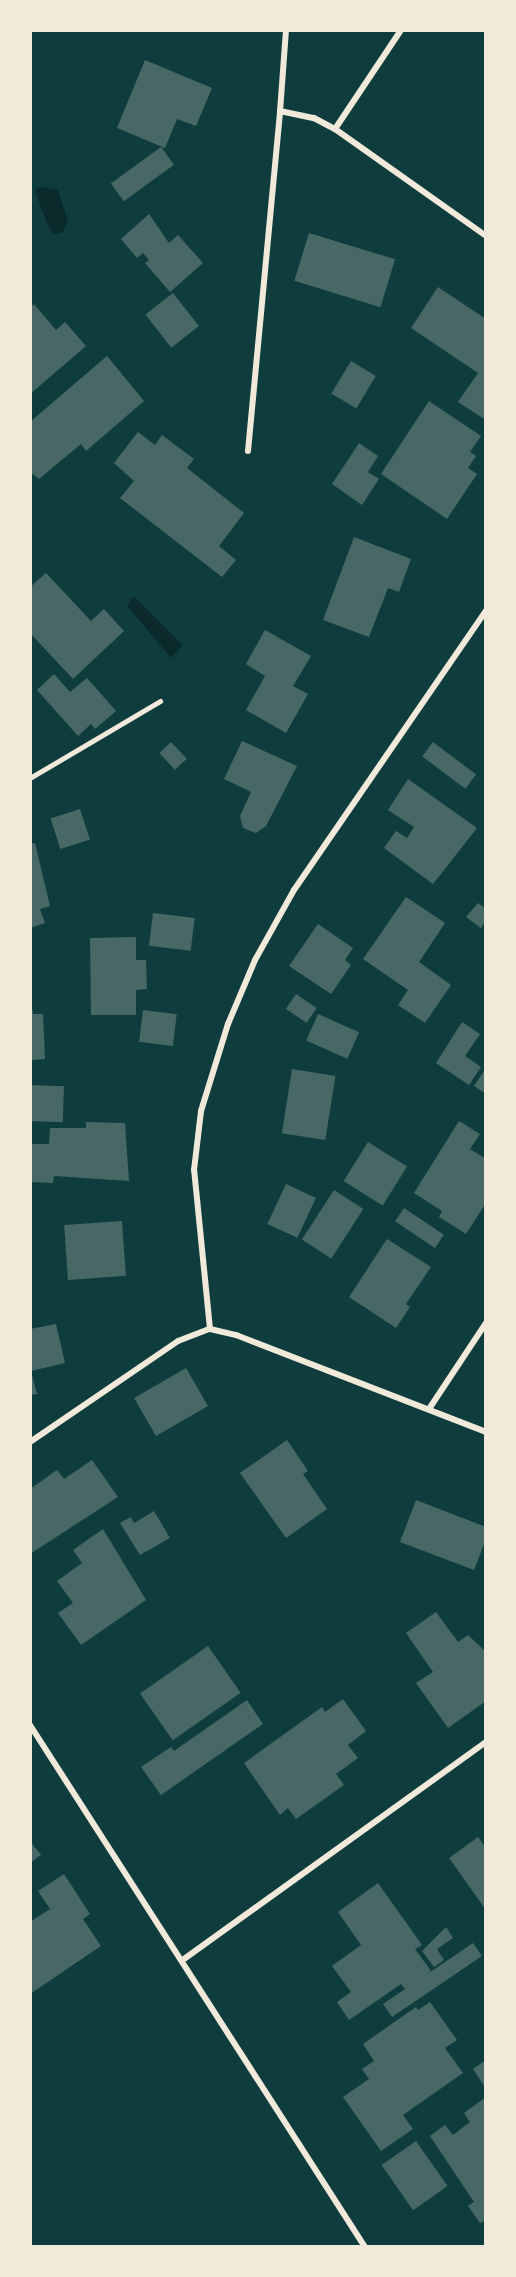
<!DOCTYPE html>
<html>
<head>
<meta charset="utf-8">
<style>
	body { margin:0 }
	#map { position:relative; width:516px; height:2277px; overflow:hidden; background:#0f3d3e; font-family:Roboto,sans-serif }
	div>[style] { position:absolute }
	.water>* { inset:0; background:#0a2a2b }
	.building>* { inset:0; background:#486865; transform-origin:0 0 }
	.service>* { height:4.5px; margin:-2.25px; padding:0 2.25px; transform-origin:2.25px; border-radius:2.25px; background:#f1e9da }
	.minor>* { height:6px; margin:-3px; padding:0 3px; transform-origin:3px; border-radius:3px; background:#f1e9da }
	span { translate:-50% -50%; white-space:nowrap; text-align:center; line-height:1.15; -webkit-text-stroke:4.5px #f1e9da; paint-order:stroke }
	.frame { position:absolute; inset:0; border:32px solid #f1e9da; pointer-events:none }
</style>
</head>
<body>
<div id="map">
	<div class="water">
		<i style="clip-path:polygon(42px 187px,58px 190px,68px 221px,62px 233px,54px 234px,48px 227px,35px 190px)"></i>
		<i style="clip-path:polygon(134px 596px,183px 645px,171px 658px,127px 606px)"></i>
	</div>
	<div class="building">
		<i style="clip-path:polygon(145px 60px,212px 88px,196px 126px,177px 119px,165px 148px,117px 128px)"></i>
		<i style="left:161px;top:147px;width:22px;height:62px;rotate:54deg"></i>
		<i style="clip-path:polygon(149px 214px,169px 243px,178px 235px,203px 263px,170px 292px,145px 263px,149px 260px,143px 253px,137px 258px,121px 239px)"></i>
		<i style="left:309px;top:233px;width:90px;height:50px;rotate:17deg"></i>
		<i style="clip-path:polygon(438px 287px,486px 319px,486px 420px,458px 402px,478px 373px,411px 328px)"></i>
		<i style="left:173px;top:293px;width:42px;height:35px;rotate:52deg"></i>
		<i style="clip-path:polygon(34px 304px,56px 330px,65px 322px,86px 346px,30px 394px,30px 308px)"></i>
		<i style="clip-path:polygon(107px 356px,144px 401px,86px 451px,81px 444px,39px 479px,30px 472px,30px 422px)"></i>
		<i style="left:351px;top:361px;width:29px;height:38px;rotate:31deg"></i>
		<i style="clip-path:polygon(429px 401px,481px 436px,470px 452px,476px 456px,468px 468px,477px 474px,447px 519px,381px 474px)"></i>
		<i style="clip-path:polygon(138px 432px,155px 445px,162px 435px,194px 459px,187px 468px,244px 513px,219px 546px,236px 560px,222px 577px,120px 498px,134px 481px,114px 463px)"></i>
		<i style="clip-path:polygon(359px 443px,378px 456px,368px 472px,379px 479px,362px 505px,332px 484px)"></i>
		<i style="clip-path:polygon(354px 537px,411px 559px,399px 592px,388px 588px,369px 637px,323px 620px)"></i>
		<i style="clip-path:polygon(46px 573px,91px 621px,104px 609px,124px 631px,73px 679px,30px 633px,30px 587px)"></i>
		<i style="clip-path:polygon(265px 630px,311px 656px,293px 686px,308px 694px,286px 733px,246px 710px,265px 676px,246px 664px)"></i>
		<i style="clip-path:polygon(54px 674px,70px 692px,87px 678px,116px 711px,95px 729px,91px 724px,78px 736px,37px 690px)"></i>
		<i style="clip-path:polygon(242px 741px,297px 766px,266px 826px,256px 833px,243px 828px,240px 816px,251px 792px,224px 779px)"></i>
		<i style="left:171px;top:742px;width:23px;height:16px;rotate:47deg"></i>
		<i style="left:433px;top:742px;width:54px;height:18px;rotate:37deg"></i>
		<i style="clip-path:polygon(408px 779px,477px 828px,433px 884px,384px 848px,396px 831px,407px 838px,414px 827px,388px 810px)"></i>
		<i style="left:80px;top:809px;width:32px;height:31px;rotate:72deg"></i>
		<i style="clip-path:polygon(35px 843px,50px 906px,40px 909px,45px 923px,30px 928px,30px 844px)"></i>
		<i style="clip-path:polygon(406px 897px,445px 923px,419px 962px,451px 985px,425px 1023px,398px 1005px,408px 990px,363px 959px)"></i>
		<i style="clip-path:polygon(478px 903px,486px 909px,486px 920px,481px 928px,466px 917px)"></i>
		<i style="left:153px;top:913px;width:42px;height:33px;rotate:7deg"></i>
		<i style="clip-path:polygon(318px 924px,353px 948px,345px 960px,351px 965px,331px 994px,289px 966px)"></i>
		<i style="clip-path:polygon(136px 937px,136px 960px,146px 960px,147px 989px,136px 990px,136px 1015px,91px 1015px,90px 938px)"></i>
		<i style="left:296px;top:994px;width:25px;height:18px;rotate:34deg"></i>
		<i style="clip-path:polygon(30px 998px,33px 1014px,43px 1014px,45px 1059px,30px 1060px)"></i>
		<i style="left:143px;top:1010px;width:34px;height:32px;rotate:7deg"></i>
		<i style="left:318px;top:1014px;width:45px;height:29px;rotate:24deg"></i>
		<i style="clip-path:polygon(462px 1022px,480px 1034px,465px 1056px,481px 1067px,469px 1085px,436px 1063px)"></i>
		<i style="clip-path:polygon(486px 1068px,486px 1094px,474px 1086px)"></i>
		<i style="left:292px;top:1069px;width:44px;height:65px;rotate:9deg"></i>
		<i style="left:30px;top:1085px;width:34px;height:36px;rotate:2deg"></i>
		<i style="clip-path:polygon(459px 1121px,480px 1134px,470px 1149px,486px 1159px,486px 1203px,466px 1234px,439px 1217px,442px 1211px,414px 1193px)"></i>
		<i style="clip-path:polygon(86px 1122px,125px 1123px,129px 1181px,54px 1176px,53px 1183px,30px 1182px,31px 1144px,49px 1144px,50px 1128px,86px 1128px)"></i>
		<i style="left:368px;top:1142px;width:46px;height:46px;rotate:32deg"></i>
		<i style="left:286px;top:1184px;width:33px;height:44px;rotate:25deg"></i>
		<i style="left:334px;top:1190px;width:35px;height:59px;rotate:33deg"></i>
		<i style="left:404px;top:1208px;width:48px;height:16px;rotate:34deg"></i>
		<i style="left:122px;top:1221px;width:55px;height:58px;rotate:86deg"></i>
		<i style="clip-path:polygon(387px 1239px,431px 1267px,406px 1304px,410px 1307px,396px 1328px,349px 1297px)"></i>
		<i style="clip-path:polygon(56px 1324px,65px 1363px,31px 1371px,37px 1394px,30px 1395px,30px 1329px)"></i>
		<i style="left:186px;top:1368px;width:44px;height:60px;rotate:60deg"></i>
		<i style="clip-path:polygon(287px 1440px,308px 1471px,303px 1474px,327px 1509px,286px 1538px,240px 1473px)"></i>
		<i style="clip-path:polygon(92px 1460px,118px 1497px,30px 1554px,30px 1489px,57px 1470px,64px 1479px)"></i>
		<i style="clip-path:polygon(416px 1500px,486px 1527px,486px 1539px,474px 1570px,400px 1542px)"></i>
		<i style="clip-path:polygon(154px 1511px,170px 1538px,140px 1555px,120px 1523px,131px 1517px,134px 1523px)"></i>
		<i style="clip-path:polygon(103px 1529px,146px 1600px,81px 1645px,58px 1613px,73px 1603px,57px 1581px,82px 1563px,73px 1550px)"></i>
		<i style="clip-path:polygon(436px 1612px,458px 1642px,468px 1635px,486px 1652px,486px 1701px,448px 1728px,416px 1683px,433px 1672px,406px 1633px)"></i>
		<i style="left:208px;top:1646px;width:57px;height:83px;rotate:55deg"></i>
		<i style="clip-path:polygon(343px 1699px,366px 1731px,348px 1745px,358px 1758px,336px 1774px,344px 1785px,296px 1819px,288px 1808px,280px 1815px,244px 1763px,322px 1707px,325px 1712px)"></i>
		<i style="clip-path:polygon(247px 1700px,263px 1724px,161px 1795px,141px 1767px,171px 1747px,174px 1751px)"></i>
		<i style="clip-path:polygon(478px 1837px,486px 1848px,486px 1910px,449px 1858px)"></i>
		<i style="clip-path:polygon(30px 1841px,41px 1855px,30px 1863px)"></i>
		<i style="clip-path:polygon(64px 1874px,90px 1914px,83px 1919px,101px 1946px,30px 1994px,30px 1922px,50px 1909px,38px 1891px)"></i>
		<i style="clip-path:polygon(378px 1883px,422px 1945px,415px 1949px,431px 1971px,426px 1975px,473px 1943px,482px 1956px,392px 2017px,383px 2004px,405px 1989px,401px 1984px,349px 2020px,337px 2002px,351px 1992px,332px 1966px,361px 1945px,338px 1912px)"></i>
		<i style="clip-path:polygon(446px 1927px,453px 1938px,437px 1949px,444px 1960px,434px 1967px,422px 1951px)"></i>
		<i style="clip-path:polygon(430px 2002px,457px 2040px,445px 2048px,463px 2073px,403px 2115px,413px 2129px,381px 2151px,343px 2097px,369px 2079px,362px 2069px,374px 2061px,363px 2044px,416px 2007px,418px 2010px)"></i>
		<i style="clip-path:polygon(486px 2060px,486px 2084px,484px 2086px,473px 2069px)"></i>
		<i style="clip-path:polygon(486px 2097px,486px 2220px,480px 2223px,468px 2206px,474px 2202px,430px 2136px,445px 2125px,453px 2135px,470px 2122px,464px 2113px)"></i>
		<i style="left:416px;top:2141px;width:55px;height:42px;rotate:55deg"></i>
	</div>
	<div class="service">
		<i style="left:30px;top:778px;width:151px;rotate:-30.6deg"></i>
	</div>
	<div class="minor">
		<i style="left:286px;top:30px;width:81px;rotate:94.2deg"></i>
		<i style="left:280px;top:111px;width:35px;rotate:12deg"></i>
		<i style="left:314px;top:118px;width:24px;rotate:28deg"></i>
		<i style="left:335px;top:129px;width:185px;rotate:35.3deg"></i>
		<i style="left:335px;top:129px;width:119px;rotate:-56.3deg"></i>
		<i style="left:248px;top:451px;width:342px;rotate:-84.6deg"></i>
		<i style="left:210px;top:1329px;width:160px;rotate:-95.7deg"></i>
		<i style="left:194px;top:1170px;width:59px;rotate:-83.2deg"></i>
		<i style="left:201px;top:1111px;width:91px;rotate:-72.8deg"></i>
		<i style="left:228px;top:1024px;width:69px;rotate:-67.1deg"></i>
		<i style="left:255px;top:960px;width:80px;rotate:-60.9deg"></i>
		<i style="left:294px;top:890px;width:339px;rotate:-55.5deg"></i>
		<i style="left:429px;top:1409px;width:103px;rotate:-56.5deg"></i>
		<i style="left:30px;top:1442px;width:179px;rotate:-34.3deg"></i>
		<i style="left:178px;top:1341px;width:34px;rotate:-21deg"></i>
		<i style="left:210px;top:1329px;width:27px;rotate:13deg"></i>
		<i style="left:236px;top:1335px;width:268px;rotate:21.2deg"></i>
		<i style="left:30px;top:1725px;width:620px;rotate:57.31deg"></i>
		<i style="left:184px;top:1959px;width:372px;rotate:-35.7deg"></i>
	</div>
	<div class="frame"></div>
</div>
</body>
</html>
